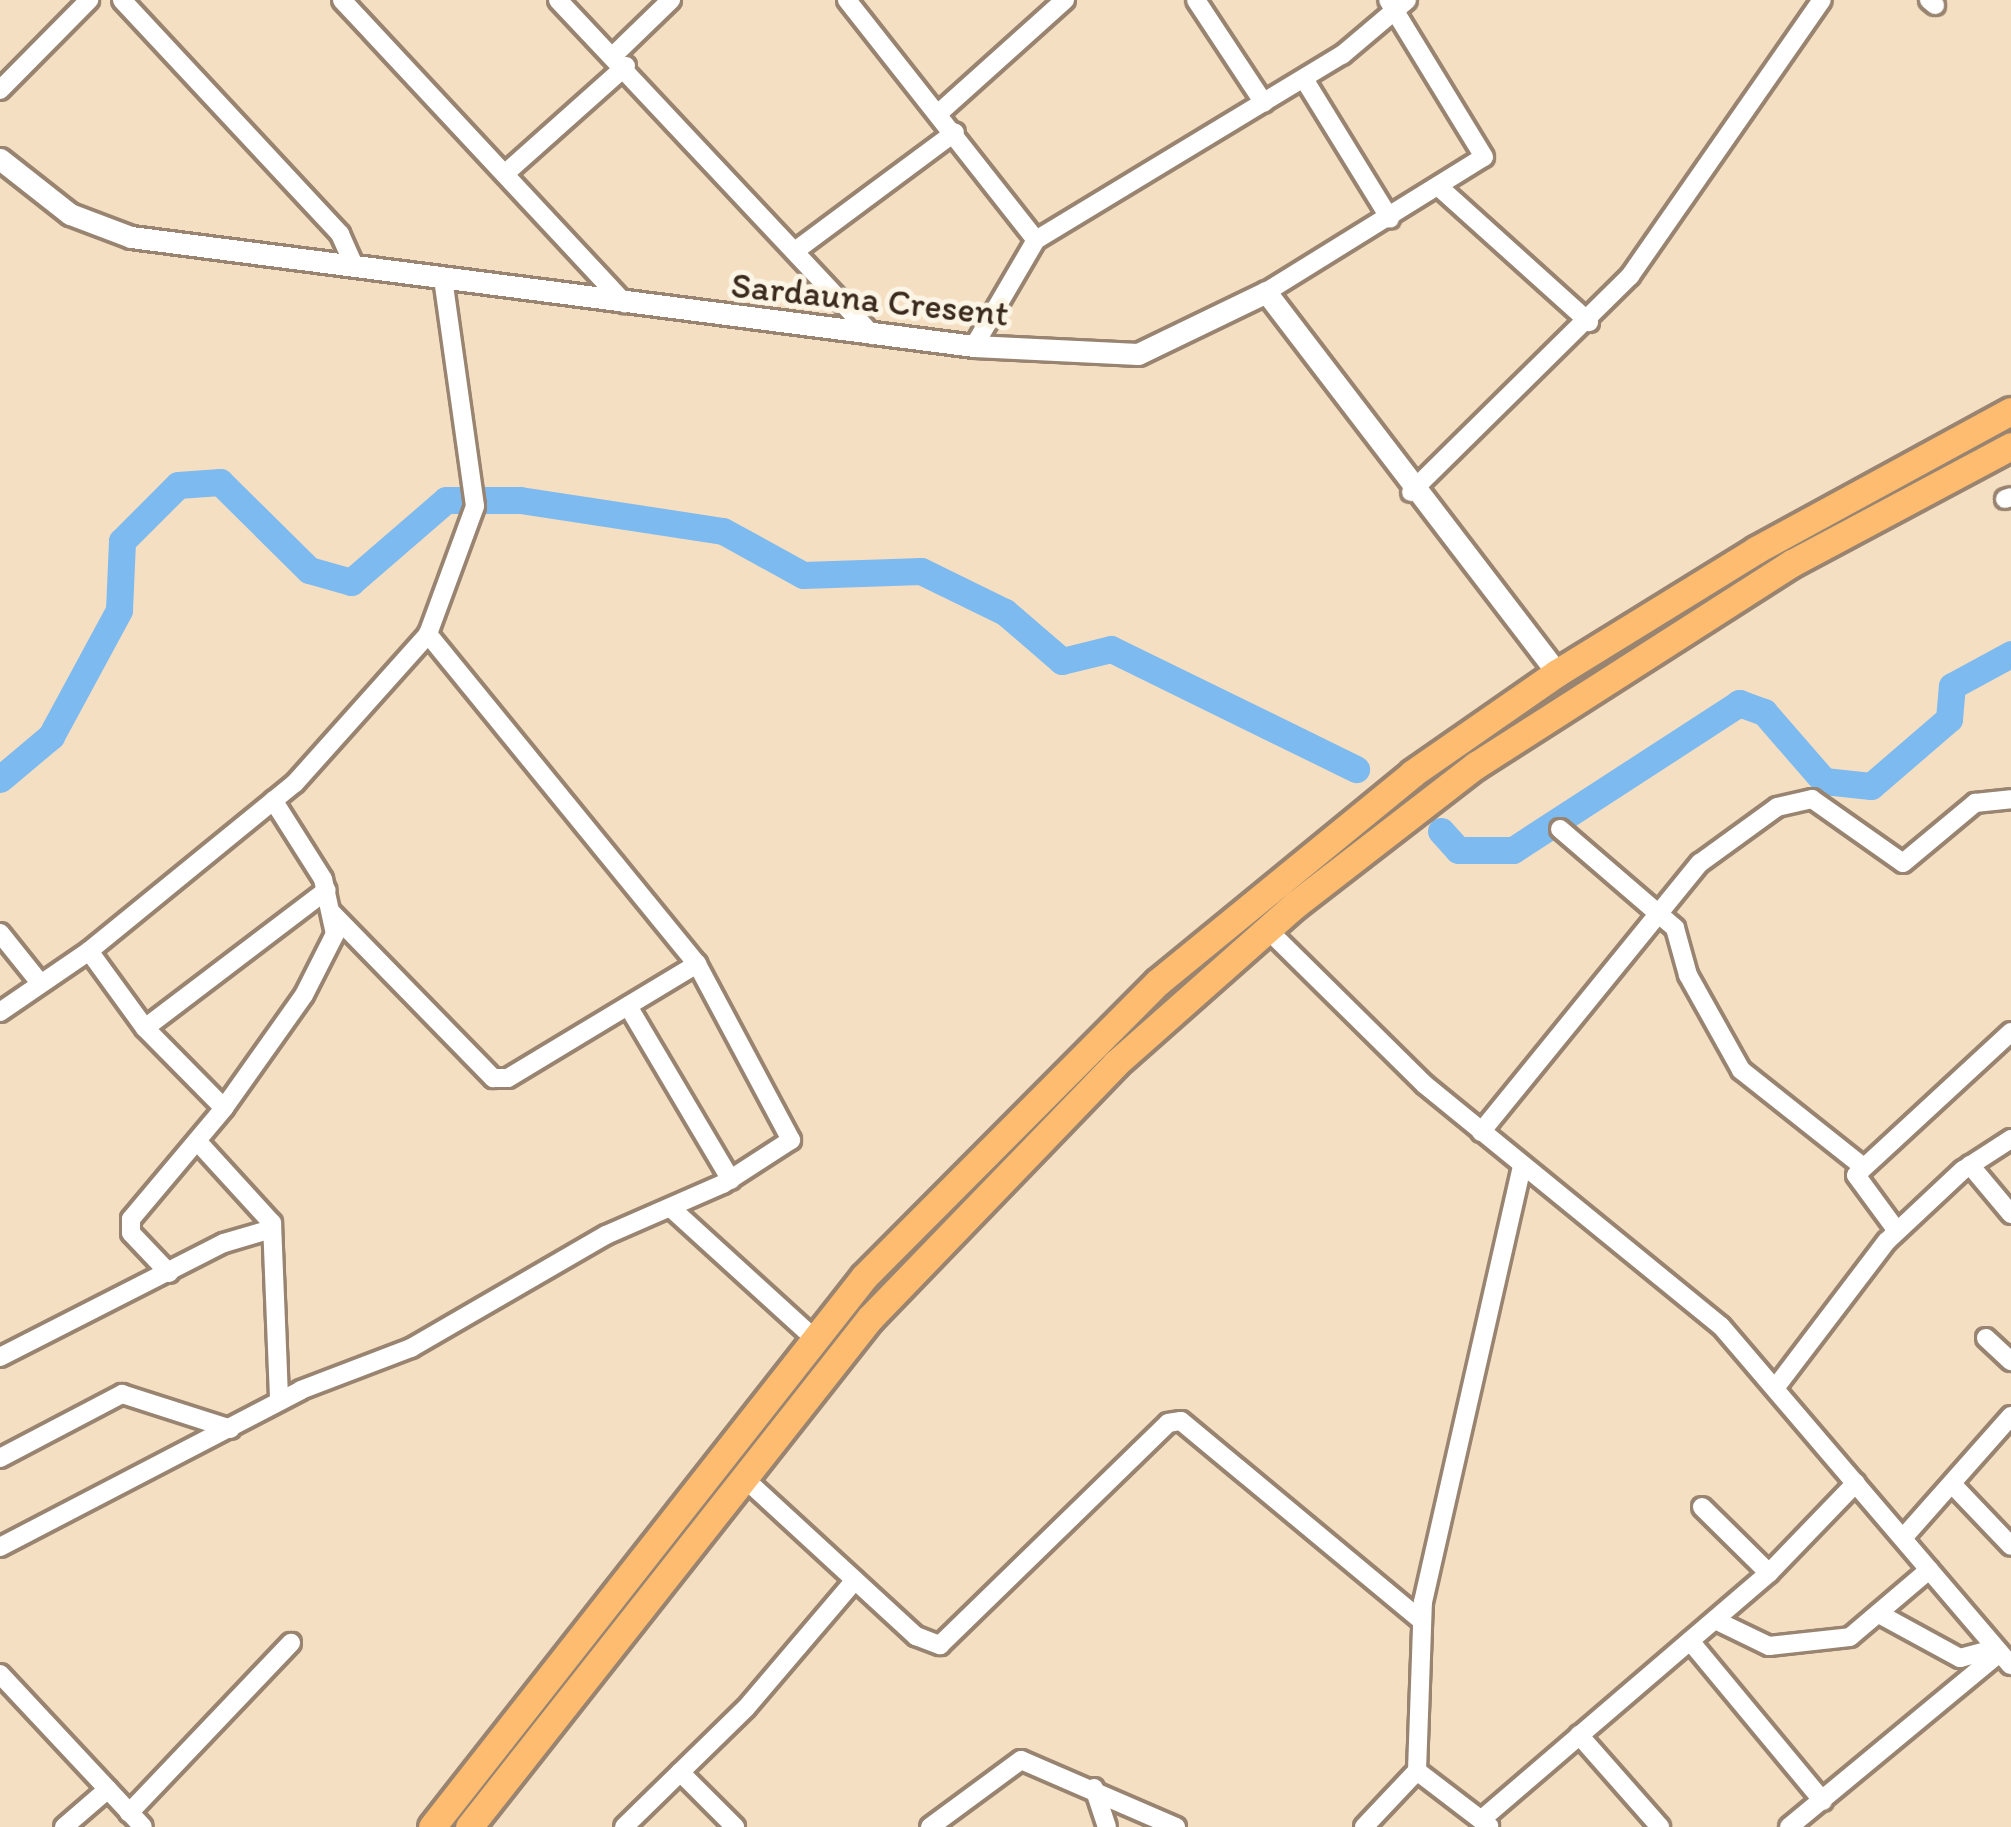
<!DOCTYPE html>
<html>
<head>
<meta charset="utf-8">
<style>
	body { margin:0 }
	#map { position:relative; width:2011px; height:1827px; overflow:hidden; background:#f5dfc3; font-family:Itim,sans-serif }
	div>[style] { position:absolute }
	.river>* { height:27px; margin:-13.5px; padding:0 13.5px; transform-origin:13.5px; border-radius:13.5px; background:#7dbaf0 }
	.roads { filter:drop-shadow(3px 0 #988470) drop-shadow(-3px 0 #988470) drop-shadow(0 3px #988470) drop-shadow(0 -3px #988470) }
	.minor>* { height:18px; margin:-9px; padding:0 9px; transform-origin:9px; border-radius:9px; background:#fff }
	.tertiary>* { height:21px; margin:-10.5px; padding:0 10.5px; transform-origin:10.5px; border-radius:10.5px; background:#fff }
	.primary>* { height:27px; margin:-13.5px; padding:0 13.5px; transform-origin:13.5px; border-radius:13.5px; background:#fdbc70 }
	span { translate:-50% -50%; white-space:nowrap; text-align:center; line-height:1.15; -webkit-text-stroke:10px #fcf5e5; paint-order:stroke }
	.street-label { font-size:36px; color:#3b2a1e }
</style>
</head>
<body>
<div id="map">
	<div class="river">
		<i style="left:0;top:779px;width:67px;rotate:-40.1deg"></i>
		<i style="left:51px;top:736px;width:143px;rotate:-61.6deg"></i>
		<i style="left:119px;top:610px;width:69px;rotate:-87.5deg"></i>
		<i style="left:122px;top:541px;width:79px;rotate:-45deg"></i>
		<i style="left:178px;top:485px;width:42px;rotate:-4.1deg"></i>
		<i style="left:220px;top:482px;width:125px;rotate:44.7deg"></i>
		<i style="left:309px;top:570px;width:44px;rotate:15.9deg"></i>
		<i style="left:351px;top:582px;width:125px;rotate:-40.8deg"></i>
		<i style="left:446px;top:500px;width:74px"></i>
		<i style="left:520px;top:500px;width:205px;rotate:8.7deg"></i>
		<i style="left:723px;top:531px;width:91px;rotate:28.8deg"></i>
		<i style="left:803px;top:575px;width:118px;rotate:-1.9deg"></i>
		<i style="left:921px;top:571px;width:93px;rotate:26deg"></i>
		<i style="left:1005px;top:612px;width:75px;rotate:40.7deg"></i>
		<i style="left:1062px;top:661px;width:50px;rotate:-13.8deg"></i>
		<i style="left:1111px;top:649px;width:273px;rotate:26.1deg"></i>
		<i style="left:1441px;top:831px;width:25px;rotate:48deg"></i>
		<i style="left:1458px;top:850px;width:55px"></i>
		<i style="left:1513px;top:850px;width:270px;rotate:-33deg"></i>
		<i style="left:1739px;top:703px;width:27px;rotate:20deg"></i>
		<i style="left:1764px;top:712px;width:91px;rotate:49deg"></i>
		<i style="left:1824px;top:781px;width:47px;rotate:6.1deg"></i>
		<i style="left:1871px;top:786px;width:103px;rotate:-40.7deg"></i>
		<i style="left:1949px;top:719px;width:33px;rotate:-85deg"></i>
		<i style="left:1952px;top:686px;width:67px;rotate:-28.5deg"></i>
	</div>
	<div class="roads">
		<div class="minor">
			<i style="left:122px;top:0;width:320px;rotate:47deg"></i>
			<i style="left:340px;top:234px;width:36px;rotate:66deg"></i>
			<i style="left:342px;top:0;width:415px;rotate:47deg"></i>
			<i style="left:558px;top:0;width:460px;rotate:46.8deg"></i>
			<i style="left:847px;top:0;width:305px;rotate:51.8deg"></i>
			<i style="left:1196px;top:0;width:123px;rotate:56.6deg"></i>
			<i style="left:1929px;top:0;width:8px;rotate:40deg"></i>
			<i style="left:615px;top:54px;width:78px;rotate:-44deg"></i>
			<i style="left:1304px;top:79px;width:164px;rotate:58.4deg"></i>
			<i style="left:0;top:90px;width:127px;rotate:-45.3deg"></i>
			<i style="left:940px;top:112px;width:168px;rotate:-41.9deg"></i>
			<i style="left:508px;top:171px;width:158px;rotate:-41.7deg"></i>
			<i style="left:1439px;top:187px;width:202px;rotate:42deg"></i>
			<i style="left:795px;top:251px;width:199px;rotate:-36.6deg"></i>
			<i style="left:1266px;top:292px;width:256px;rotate:-31.8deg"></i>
			<i style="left:1484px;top:157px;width:184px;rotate:-121.4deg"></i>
			<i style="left:974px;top:346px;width:123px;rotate:-59.7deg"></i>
			<i style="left:1036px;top:240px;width:358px;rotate:-31.2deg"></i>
			<i style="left:1342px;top:55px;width:85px;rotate:-40.2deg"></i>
			<i style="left:1411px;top:492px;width:308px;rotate:-44.6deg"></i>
			<i style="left:1630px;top:276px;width:336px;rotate:-55.2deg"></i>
			<i style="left:2005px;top:499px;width:6px;rotate:-18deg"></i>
			<i style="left:1560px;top:829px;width:152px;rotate:40.7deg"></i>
			<i style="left:1675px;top:928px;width:49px;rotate:74.5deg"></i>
			<i style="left:1688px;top:975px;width:109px;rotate:60.8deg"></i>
			<i style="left:1741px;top:1070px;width:154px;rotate:38.4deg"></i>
			<i style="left:332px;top:913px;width:231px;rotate:45.7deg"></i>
			<i style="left:493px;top:1078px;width:15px"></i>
			<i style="left:508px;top:1078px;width:221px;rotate:-31.1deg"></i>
			<i style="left:1268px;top:930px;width:219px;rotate:44.6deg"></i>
			<i style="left:1424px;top:1084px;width:383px;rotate:39.2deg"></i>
			<i style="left:1721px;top:1326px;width:446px;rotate:49.5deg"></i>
			<i style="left:0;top:933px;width:64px;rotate:51.3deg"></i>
			<i style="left:89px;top:951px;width:95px;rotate:54deg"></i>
			<i style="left:145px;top:1028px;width:112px;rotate:45.4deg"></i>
			<i style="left:628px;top:1006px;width:202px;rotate:59.4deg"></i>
			<i style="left:0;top:1012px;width:108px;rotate:-34.4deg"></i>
			<i style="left:89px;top:951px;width:266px;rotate:-39.2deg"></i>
			<i style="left:295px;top:783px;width:200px;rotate:-48.2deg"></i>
			<i style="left:428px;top:634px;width:136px;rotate:-69.8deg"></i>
			<i style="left:475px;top:506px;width:229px;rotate:-98deg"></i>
			<i style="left:145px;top:1028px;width:228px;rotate:-37.2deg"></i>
			<i style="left:1481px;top:1132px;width:347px;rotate:-50.9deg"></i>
			<i style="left:1700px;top:863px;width:95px;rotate:-36deg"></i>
			<i style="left:1777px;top:807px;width:36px;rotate:-13deg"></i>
			<i style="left:1812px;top:799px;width:111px;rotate:35.1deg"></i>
			<i style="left:1903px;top:863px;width:94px;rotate:-39.8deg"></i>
			<i style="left:1975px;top:803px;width:36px;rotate:-6deg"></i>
			<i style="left:198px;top:1142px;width:110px;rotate:47.6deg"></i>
			<i style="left:272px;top:1223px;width:178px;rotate:87.7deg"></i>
			<i style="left:1970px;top:1165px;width:64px;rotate:50.1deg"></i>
			<i style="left:672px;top:1209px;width:193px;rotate:42.3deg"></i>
			<i style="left:1897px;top:1231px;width:69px;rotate:-126.2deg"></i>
			<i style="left:1856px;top:1175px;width:211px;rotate:-42.7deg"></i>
			<i style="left:169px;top:1273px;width:55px;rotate:-133.5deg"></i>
			<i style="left:131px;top:1233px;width:14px;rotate:-90deg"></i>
			<i style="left:131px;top:1219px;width:145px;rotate:-50deg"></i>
			<i style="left:224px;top:1108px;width:138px;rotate:-54.7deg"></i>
			<i style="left:304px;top:995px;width:68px;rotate:-63.1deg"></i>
			<i style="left:335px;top:934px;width:56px;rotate:-102.3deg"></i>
			<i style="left:323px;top:879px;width:93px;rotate:-122.3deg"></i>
			<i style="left:1986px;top:1338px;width:34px;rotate:43deg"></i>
			<i style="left:0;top:1357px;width:251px;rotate:-27deg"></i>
			<i style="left:224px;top:1243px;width:50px;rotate:-16.3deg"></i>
			<i style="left:1776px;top:1387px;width:183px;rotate:-52.8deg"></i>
			<i style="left:1887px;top:1241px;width:104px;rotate:-43.1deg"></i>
			<i style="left:1963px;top:1170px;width:57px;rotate:-32.9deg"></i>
			<i style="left:0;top:1458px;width:138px;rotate:-27.7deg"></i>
			<i style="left:122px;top:1394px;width:114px;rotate:17.8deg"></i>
			<i style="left:744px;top:1478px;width:234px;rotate:42.6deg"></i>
			<i style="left:916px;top:1636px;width:26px;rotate:21deg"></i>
			<i style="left:940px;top:1645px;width:318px;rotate:-44.2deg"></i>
			<i style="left:1168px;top:1423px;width:13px;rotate:-9deg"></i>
			<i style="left:1181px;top:1421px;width:313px;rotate:39.7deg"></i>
			<i style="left:1953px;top:1485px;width:84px;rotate:46.4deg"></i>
			<i style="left:1702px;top:1507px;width:94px;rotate:44.6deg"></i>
			<i style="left:1903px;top:1538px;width:163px;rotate:-48.5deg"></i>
			<i style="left:0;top:1547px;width:339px;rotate:-27.5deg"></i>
			<i style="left:301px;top:1390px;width:118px;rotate:-20.9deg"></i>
			<i style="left:411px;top:1348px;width:225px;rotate:-30.1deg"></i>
			<i style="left:606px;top:1235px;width:128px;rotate:-23.6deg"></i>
			<i style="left:723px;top:1184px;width:81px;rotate:-32.9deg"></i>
			<i style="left:791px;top:1140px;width:200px;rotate:-118.1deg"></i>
			<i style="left:697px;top:964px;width:426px;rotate:-129.2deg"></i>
			<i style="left:1881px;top:1615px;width:90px;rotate:28.6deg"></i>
			<i style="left:1960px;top:1658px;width:35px;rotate:-15deg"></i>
			<i style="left:1715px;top:1620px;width:60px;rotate:25.7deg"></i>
			<i style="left:1769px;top:1646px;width:81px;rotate:-6.3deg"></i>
			<i style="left:1850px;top:1637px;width:104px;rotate:-40.3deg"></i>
			<i style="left:1690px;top:1641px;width:208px;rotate:50.3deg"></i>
			<i style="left:0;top:1674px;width:209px;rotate:46.9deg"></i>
			<i style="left:1579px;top:1735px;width:123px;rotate:48.6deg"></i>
			<i style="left:1417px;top:1771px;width:91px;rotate:37.4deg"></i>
			<i style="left:680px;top:1772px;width:78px;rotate:45deg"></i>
			<i style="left:1094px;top:1788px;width:41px;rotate:71.6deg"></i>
			<i style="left:129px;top:1813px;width:235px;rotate:-46.4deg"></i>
			<i style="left:1482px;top:1819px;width:378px;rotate:-40.6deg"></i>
			<i style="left:1769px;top:1573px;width:125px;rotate:-46deg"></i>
			<i style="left:64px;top:1827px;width:58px;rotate:-40.8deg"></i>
			<i style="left:624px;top:1827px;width:170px;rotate:-44.3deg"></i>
			<i style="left:746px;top:1708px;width:168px;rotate:-49.6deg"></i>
			<i style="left:930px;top:1827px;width:113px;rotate:-36.4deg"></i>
			<i style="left:1021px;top:1760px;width:169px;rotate:23.4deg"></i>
			<i style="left:1364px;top:1827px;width:77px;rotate:-46.6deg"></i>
			<i style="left:1417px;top:1771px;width:169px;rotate:-88deg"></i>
			<i style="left:1423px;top:1602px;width:445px;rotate:-77.2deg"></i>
			<i style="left:1789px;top:1827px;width:271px;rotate:-39.6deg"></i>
		</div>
		<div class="tertiary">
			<i style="left:0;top:159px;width:89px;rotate:38.2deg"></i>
			<i style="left:70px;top:214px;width:65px;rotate:20.7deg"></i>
			<i style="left:131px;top:237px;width:850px;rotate:7.37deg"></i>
			<i style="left:974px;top:346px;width:164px;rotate:2.8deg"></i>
			<i style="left:1138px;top:354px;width:142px;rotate:-25.8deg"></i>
			<i style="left:1266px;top:292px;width:479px;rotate:52.6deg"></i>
		</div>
		<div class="primary">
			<i style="left:432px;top:1827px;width:699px;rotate:-51.85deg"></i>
			<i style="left:864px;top:1277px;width:416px;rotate:-45.1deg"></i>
			<i style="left:1158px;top:982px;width:330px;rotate:-39.3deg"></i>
			<i style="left:1413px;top:773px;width:175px;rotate:-34.8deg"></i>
			<i style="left:1557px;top:673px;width:234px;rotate:-31.7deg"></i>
			<i style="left:1756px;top:550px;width:290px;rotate:-28.6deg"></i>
			<i style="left:469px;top:1827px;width:648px;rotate:-51.77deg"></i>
			<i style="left:870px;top:1318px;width:353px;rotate:-46deg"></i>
			<i style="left:1115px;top:1064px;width:242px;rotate:-41.5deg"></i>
			<i style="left:1296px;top:904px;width:227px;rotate:-37.7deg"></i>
			<i style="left:1476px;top:765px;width:375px;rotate:-32.6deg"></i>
			<i style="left:1792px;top:563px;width:248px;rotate:-28.1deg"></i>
		</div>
	</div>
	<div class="street-label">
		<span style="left:870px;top:299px;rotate:6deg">Sardauna Cresent</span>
	</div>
</div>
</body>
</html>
